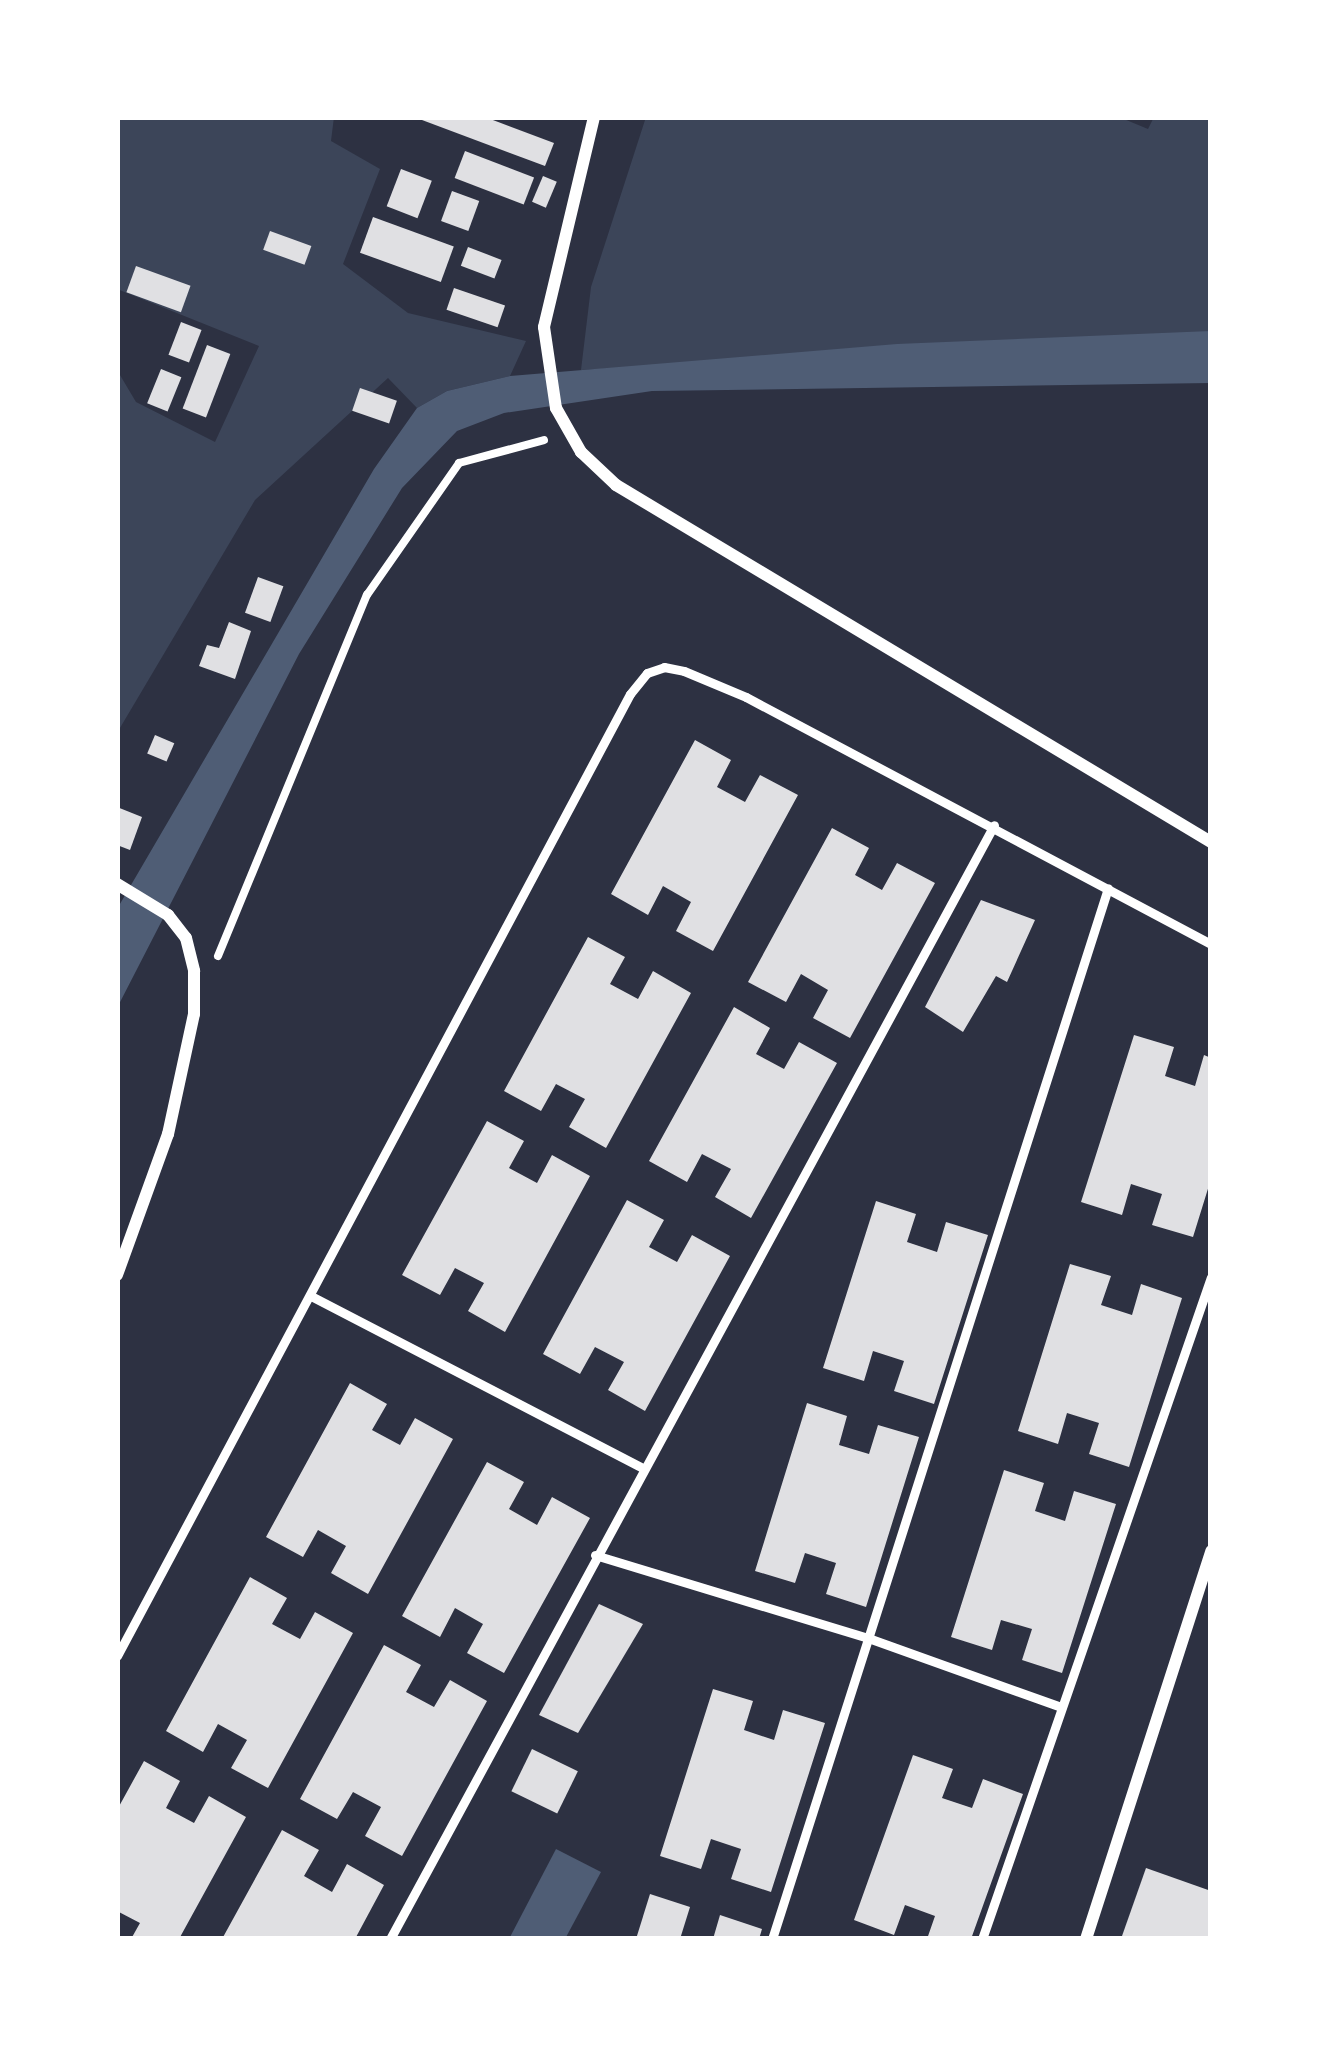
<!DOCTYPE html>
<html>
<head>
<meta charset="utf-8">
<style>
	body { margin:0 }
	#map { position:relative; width:1328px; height:2056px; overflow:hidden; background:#2d3142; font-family:Barlow,sans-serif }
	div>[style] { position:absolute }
	.green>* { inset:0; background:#3c4559 }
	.water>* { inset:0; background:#4f5d75 }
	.building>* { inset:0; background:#e0e0e3; transform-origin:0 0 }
	.path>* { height:8px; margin:-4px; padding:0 4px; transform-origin:4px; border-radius:4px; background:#fff }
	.service>* { height:9px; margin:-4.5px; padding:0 4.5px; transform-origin:4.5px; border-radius:4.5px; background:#fff }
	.minor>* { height:12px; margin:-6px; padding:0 6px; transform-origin:6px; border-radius:6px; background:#fff }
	span { translate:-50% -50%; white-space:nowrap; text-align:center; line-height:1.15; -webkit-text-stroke:12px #fff; paint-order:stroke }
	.frame { position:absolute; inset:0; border:120px solid #fff; pointer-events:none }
</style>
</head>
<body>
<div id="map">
	<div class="green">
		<i style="clip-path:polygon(117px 117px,334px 117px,331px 141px,380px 169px,343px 264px,408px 313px,526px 341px,510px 376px,447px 391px,417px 408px,388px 378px,255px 500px,117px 733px,117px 370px,136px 402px,215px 442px,259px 346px,117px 289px)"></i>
		<i style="clip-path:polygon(646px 117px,1119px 117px,1148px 129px,1154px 117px,1211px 117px,1211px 339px,581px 370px,591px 287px)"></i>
	</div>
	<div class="water">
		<i style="clip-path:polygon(1211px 331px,1211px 383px,652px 391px,504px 413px,457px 431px,402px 488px,299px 654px,117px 1008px,117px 909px,374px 469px,417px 408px,447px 391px,510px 376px,897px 344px)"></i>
		<i style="clip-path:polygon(556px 1849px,601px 1872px,565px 1939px,509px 1939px)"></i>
	</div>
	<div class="building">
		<i style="clip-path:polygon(414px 117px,485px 117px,554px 143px,545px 166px)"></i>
		<i style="left:465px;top:151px;width:74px;height:29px;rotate:21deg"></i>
		<i style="left:401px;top:169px;width:33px;height:40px;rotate:21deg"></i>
		<i style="left:543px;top:176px;width:15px;height:28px;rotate:23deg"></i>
		<i style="left:452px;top:191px;width:29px;height:32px;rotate:20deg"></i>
		<i style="left:373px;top:217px;width:86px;height:38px;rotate:20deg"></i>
		<i style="left:270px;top:231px;width:44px;height:20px;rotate:20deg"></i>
		<i style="left:468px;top:247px;width:36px;height:20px;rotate:21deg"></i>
		<i style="left:136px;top:266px;width:58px;height:28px;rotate:20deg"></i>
		<i style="left:454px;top:288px;width:54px;height:23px;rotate:19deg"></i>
		<i style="left:181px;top:322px;width:22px;height:35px;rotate:21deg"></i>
		<i style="left:207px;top:345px;width:25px;height:68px;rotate:21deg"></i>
		<i style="left:161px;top:369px;width:22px;height:37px;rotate:22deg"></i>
		<i style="left:360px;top:388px;width:39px;height:24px;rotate:19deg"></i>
		<i style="left:258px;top:577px;width:27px;height:38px;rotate:20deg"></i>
		<i style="clip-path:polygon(229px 622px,251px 631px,235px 679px,199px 666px,207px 645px,219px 648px)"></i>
		<i style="left:155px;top:735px;width:21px;height:20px;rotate:23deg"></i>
		<i style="clip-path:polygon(695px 740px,731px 760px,717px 787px,745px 802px,760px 775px,798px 795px,713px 951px,676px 931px,691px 902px,663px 886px,648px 915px,611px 894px)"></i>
		<i style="clip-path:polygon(117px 807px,142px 817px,130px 850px,117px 845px)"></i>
		<i style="clip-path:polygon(832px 828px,869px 848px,855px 875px,882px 890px,897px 863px,935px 883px,850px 1038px,813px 1018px,828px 990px,801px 974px,786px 1002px,748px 982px)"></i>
		<i style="clip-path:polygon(981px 900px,1035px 920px,1007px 982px,996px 976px,963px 1032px,925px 1007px)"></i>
		<i style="clip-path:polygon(588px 937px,625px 957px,610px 984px,638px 999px,653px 971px,691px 993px,606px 1148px,569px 1127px,585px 1099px,556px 1084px,541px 1111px,504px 1091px)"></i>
		<i style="clip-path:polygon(734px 1007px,770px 1028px,756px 1054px,784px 1069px,799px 1042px,837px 1063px,751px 1218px,715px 1197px,731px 1169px,702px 1154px,687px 1182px,649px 1161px)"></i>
		<i style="clip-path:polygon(1134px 1035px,1174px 1047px,1165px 1076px,1195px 1086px,1204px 1055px,1211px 1058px,1211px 1179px,1193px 1237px,1152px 1225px,1162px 1194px,1131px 1184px,1122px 1215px,1081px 1202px)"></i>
		<i style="clip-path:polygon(487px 1121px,524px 1141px,509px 1168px,537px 1183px,552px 1155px,590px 1176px,505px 1332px,468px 1311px,484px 1283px,455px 1268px,440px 1295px,402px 1275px)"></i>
		<i style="clip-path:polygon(627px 1200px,664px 1220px,649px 1247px,677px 1262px,692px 1235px,730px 1256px,645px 1411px,608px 1390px,624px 1362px,595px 1347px,580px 1374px,543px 1354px)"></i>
		<i style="clip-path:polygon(876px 1201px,916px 1214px,907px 1242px,937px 1252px,946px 1222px,988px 1235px,934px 1404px,894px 1391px,904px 1361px,873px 1351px,864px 1381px,823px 1368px)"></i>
		<i style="clip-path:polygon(1070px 1264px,1111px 1276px,1101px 1305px,1132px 1315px,1141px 1284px,1182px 1298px,1129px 1467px,1089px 1454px,1099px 1423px,1067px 1413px,1058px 1444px,1018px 1431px)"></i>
		<i style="clip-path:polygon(350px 1383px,387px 1404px,372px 1430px,400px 1445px,415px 1418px,453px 1439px,368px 1594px,331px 1573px,346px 1546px,318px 1530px,303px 1557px,266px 1537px)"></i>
		<i style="clip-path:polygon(807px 1403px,847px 1416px,839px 1445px,869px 1454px,878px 1425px,919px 1437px,866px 1607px,826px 1594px,836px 1563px,805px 1553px,795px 1583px,755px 1571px)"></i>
		<i style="clip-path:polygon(487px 1462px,524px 1482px,509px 1509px,537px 1525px,552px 1497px,590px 1518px,504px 1673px,467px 1653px,483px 1624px,455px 1608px,440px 1637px,402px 1616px)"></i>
		<i style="clip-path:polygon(1004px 1470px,1044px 1483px,1035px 1511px,1065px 1521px,1074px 1491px,1116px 1504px,1062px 1673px,1022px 1660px,1032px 1629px,1001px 1620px,992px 1650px,951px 1637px)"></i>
		<i style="clip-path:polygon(250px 1577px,287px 1598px,272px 1624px,300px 1639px,315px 1612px,353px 1633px,268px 1788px,231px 1768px,247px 1740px,218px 1724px,203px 1752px,166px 1731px)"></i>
		<i style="clip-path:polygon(599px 1604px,643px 1624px,578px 1733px,539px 1715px)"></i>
		<i style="clip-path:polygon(384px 1645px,421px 1665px,406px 1692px,434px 1707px,450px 1680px,487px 1701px,402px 1856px,365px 1836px,381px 1807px,353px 1792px,337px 1819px,300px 1799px)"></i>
		<i style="clip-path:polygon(713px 1689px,753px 1701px,744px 1730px,774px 1740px,783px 1710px,825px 1723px,771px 1892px,731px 1879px,741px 1849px,711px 1839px,701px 1869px,660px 1856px)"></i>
		<i style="left:532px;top:1749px;width:51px;height:47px;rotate:26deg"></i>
		<i style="clip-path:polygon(913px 1755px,953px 1769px,942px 1798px,972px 1808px,983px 1779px,1023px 1794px,971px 1939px,927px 1939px,935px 1916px,905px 1905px,894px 1935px,854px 1920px)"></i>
		<i style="clip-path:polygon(144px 1761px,180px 1781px,166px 1808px,194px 1823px,209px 1796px,246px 1817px,179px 1939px,131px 1939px,140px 1923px,117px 1911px,117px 1810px)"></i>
		<i style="clip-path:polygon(282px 1830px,319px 1850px,304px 1876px,332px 1892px,347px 1864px,384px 1885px,355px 1939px,222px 1939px)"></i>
		<i style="clip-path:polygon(1146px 1868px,1211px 1891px,1211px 1939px,1122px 1936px)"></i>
		<i style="clip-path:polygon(650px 1894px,690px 1907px,680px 1939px,636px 1939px)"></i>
		<i style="clip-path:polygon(720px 1915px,762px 1929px,759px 1939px,713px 1939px)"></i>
	</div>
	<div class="path">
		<i style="left:218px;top:956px;width:391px;rotate:-67.6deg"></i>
		<i style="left:367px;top:595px;width:161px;rotate:-55.1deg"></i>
		<i style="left:459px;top:463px;width:88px;rotate:-15.1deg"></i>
	</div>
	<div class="service">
		<i style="left:311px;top:1296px;width:372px;rotate:27.4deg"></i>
		<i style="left:595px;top:1555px;width:288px;rotate:16.9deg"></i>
		<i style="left:871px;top:1639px;width:202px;rotate:19.7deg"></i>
		<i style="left:117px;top:1656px;width:1090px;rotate:-61.93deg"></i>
		<i style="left:630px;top:694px;width:27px;rotate:-51deg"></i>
		<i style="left:647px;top:673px;width:18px;rotate:-19deg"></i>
		<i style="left:664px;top:667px;width:20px;rotate:11deg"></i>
		<i style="left:684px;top:671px;width:67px;rotate:22.8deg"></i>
		<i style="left:746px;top:697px;width:527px;rotate:27.98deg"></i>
		<i style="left:390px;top:1939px;width:1267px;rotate:-61.53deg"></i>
		<i style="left:772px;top:1939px;width:1103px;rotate:-72.27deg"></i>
		<i style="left:982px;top:1939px;width:700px;rotate:-70.92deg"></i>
	</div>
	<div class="minor">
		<i style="left:594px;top:117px;width:216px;rotate:103.4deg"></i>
		<i style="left:544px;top:327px;width:82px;rotate:81.6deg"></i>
		<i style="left:556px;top:408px;width:51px;rotate:60.4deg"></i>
		<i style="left:581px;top:452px;width:48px;rotate:43.3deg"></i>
		<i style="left:616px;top:485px;width:694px;rotate:30.96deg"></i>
		<i style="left:117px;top:884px;width:60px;rotate:31.3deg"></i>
		<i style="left:168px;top:915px;width:29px;rotate:52deg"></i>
		<i style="left:186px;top:938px;width:34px;rotate:76deg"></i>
		<i style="left:194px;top:971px;width:43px;rotate:90deg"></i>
		<i style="left:194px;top:1014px;width:123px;rotate:102.2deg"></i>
		<i style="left:168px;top:1134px;width:150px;rotate:109.9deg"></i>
		<i style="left:1086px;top:1939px;width:408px;rotate:-72.1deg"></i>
	</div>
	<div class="frame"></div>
</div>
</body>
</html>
